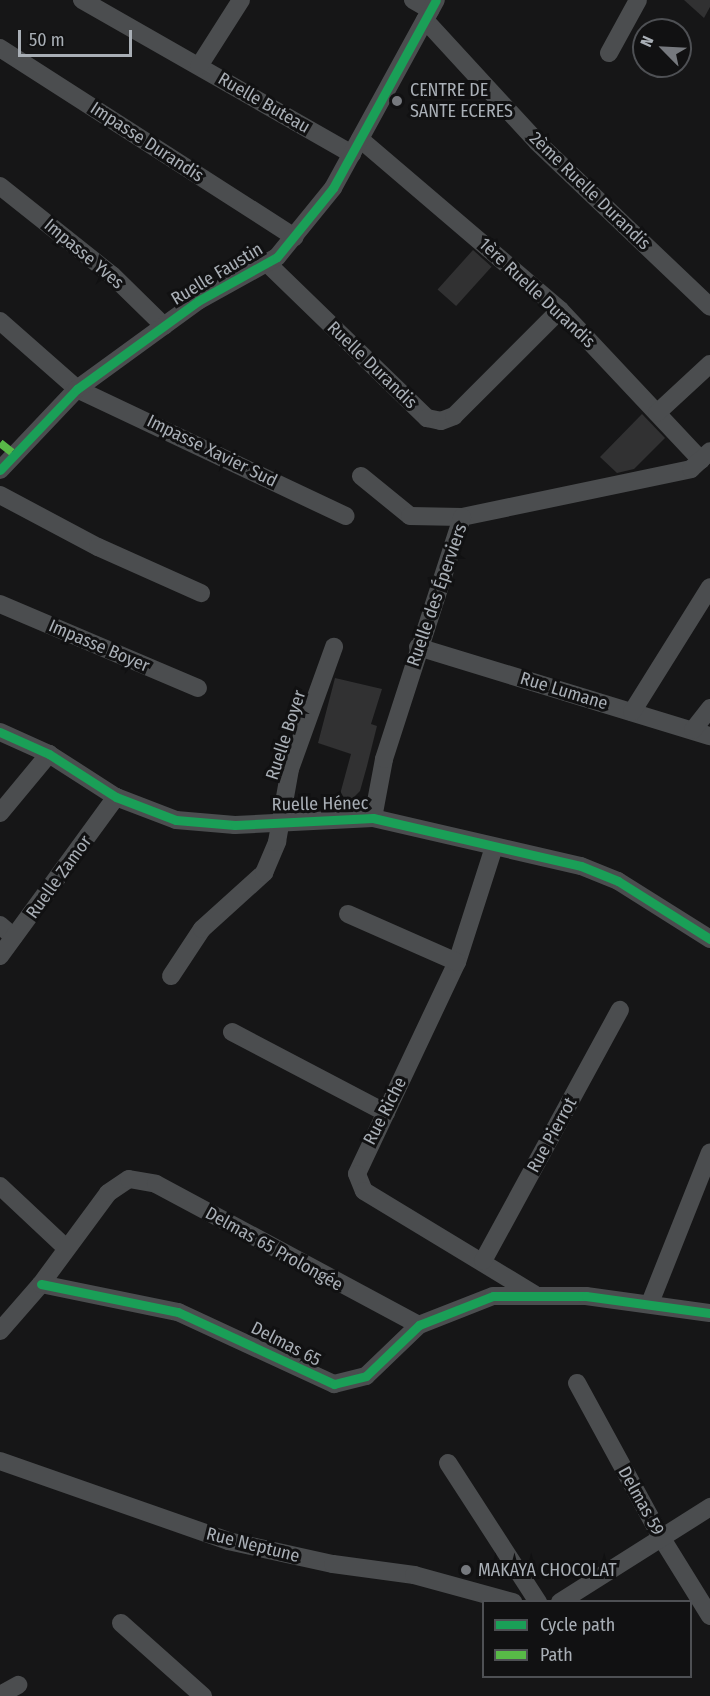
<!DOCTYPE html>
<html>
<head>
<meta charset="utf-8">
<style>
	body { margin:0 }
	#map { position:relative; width:710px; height:1696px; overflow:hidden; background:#161617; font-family:"Fira Sans Condensed",sans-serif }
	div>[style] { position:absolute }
	.building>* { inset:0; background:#313132; transform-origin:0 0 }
	.minor>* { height:18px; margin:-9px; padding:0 9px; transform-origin:9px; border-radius:9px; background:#4b4d4f }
	.quiet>* { height:8px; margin-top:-4px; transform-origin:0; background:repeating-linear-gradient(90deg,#58b947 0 15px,transparent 0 23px) }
	.cycleway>* { height:9px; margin:-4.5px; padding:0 4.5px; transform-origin:4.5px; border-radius:4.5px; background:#1a9f57 }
	.dots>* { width:16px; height:16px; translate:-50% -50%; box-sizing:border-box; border:3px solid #111112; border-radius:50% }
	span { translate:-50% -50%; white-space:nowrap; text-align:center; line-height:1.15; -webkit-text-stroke:6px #111112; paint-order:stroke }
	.poi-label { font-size:18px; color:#a9afb6 }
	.left { translate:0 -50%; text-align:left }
	.street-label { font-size:18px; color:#a9afb6 }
	.legend { position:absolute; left:482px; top:1600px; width:210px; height:78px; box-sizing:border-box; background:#111112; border:2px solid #4e5054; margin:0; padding:8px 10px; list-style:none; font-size:18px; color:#a9afb6 }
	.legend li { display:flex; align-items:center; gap:12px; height:30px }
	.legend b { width:30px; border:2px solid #4e5054 }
	.north { position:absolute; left:632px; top:18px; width:60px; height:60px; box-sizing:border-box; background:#111112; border:2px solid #4e5054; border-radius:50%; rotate:294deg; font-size:16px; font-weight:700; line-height:24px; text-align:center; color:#a9afb6 }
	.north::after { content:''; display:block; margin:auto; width:21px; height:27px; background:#76797e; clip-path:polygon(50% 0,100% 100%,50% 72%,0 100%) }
	.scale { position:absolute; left:18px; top:30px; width:114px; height:27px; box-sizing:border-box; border:3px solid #a9afb6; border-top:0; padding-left:8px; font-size:18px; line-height:21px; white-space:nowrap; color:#a9afb6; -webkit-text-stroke:4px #111112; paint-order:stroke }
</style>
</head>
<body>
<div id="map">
	<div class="building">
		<i style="clip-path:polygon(684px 0,710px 0,710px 7px,704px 18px)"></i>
		<i style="left:473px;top:250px;width:25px;height:53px;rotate:42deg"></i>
		<i style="clip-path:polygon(642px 414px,665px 438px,634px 469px,617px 473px,600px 457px)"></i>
		<i style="clip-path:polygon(335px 678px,382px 689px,371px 724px,377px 726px,367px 766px,360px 791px,350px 801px,339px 798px,351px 754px,318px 743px)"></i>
	</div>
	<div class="minor">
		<i style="left:82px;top:0;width:311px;rotate:29.7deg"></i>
		<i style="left:413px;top:0;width:20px;rotate:30deg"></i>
		<i style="left:425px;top:20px;width:166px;rotate:47.4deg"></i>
		<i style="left:537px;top:142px;width:239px;rotate:43.6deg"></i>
		<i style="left:0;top:48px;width:350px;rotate:32.7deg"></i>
		<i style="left:609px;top:53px;width:60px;rotate:-61.3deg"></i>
		<i style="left:199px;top:66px;width:78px;rotate:-57.5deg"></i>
		<i style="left:360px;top:139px;width:263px;rotate:40.5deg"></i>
		<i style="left:560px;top:310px;width:206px;rotate:46.8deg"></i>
		<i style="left:0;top:186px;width:143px;rotate:38.5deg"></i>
		<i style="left:112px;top:275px;width:73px;rotate:44.4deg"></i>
		<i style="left:267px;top:263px;width:223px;rotate:44.1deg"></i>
		<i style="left:427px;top:418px;width:14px;rotate:12deg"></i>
		<i style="left:441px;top:421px;width:14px;rotate:-21deg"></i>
		<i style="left:454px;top:416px;width:150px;rotate:-45deg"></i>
		<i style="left:0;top:321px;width:103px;rotate:41.4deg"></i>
		<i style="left:77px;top:389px;width:297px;rotate:25.3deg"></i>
		<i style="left:657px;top:413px;width:72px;rotate:-42.8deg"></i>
		<i style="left:0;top:470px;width:112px;rotate:-46.5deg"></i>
		<i style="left:77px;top:389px;width:150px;rotate:-36deg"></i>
		<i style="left:198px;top:301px;width:90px;rotate:-29.1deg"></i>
		<i style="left:277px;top:257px;width:89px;rotate:-50.9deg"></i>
		<i style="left:333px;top:188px;width:214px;rotate:-61.3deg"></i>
		<i style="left:361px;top:476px;width:63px;rotate:39.2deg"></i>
		<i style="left:410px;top:516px;width:52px;rotate:1.1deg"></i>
		<i style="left:462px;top:517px;width:234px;rotate:-11.8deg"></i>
		<i style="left:691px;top:469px;width:26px;rotate:-43deg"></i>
		<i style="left:0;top:495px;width:111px;rotate:28deg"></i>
		<i style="left:98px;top:547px;width:113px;rotate:24.1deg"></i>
		<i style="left:0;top:604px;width:215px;rotate:23deg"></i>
		<i style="left:418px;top:647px;width:305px;rotate:17deg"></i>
		<i style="left:632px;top:712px;width:147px;rotate:-58deg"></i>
		<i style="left:693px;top:730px;width:28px;rotate:-52deg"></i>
		<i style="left:0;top:732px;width:54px;rotate:24.2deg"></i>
		<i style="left:49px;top:754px;width:80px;rotate:32.7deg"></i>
		<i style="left:116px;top:797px;width:64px;rotate:21deg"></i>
		<i style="left:176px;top:820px;width:59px;rotate:4.8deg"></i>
		<i style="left:235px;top:825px;width:138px;rotate:-2.9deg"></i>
		<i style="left:373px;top:818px;width:213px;rotate:13deg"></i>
		<i style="left:581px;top:866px;width:40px;rotate:22deg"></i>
		<i style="left:618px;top:881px;width:109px;rotate:32.2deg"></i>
		<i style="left:0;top:813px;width:77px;rotate:-50.3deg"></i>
		<i style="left:373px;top:818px;width:60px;rotate:-79.4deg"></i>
		<i style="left:384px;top:759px;width:254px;rotate:-72.1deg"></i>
		<i style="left:494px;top:847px;width:121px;rotate:107.8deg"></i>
		<i style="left:457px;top:962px;width:234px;rotate:115.3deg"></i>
		<i style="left:357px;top:1174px;width:18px;rotate:68deg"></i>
		<i style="left:364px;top:1191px;width:199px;rotate:31.2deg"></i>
		<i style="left:348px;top:914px;width:119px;rotate:23.8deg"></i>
		<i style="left:0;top:925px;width:18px;rotate:41deg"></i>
		<i style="left:0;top:956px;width:197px;rotate:-53.9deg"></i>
		<i style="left:171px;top:976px;width:56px;rotate:-56.6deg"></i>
		<i style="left:202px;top:929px;width:84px;rotate:-42.1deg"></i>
		<i style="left:264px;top:873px;width:34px;rotate:-67deg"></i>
		<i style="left:277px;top:842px;width:74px;rotate:-79.9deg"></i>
		<i style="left:290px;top:769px;width:130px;rotate:-70.2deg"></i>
		<i style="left:232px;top:1032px;width:174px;rotate:27.7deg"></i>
		<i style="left:0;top:1186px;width:91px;rotate:43.2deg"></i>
		<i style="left:483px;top:1261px;width:286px;rotate:-61.4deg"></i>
		<i style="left:41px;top:1284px;width:140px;rotate:11.6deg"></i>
		<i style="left:178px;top:1312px;width:172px;rotate:24.8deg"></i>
		<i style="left:334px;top:1384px;width:33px;rotate:-14deg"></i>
		<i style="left:366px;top:1376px;width:74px;rotate:-43.9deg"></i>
		<i style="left:419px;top:1325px;width:79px;rotate:-21.4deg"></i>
		<i style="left:493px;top:1296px;width:93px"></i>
		<i style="left:586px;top:1296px;width:125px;rotate:7.8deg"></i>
		<i style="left:650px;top:1303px;width:162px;rotate:-68.3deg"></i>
		<i style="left:0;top:1331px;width:62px;rotate:-48.9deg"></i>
		<i style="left:41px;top:1284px;width:113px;rotate:-53.6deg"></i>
		<i style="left:108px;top:1193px;width:25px;rotate:-34deg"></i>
		<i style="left:129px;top:1179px;width:27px;rotate:10deg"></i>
		<i style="left:156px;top:1184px;width:298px;rotate:28.2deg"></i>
		<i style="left:577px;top:1383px;width:175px;rotate:61.4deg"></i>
		<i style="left:661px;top:1537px;width:93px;rotate:58.2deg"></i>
		<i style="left:0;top:1461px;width:242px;rotate:19.3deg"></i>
		<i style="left:228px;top:1541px;width:107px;rotate:12.4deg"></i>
		<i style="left:333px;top:1564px;width:82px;rotate:7.7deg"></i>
		<i style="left:414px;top:1575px;width:103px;rotate:15.3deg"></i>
		<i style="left:448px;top:1463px;width:166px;rotate:57.1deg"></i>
		<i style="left:560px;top:1602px;width:178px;rotate:-32.3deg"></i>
		<i style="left:121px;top:1623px;width:110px;rotate:41.7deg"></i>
		<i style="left:0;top:1695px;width:21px;rotate:-29deg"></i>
	</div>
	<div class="quiet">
		<i style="left:0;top:443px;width:18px;rotate:38deg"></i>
	</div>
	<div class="cycleway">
		<i style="left:0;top:470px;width:112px;rotate:-46.5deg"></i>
		<i style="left:77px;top:389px;width:150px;rotate:-36deg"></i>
		<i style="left:198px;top:301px;width:90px;rotate:-29.1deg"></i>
		<i style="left:277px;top:257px;width:89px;rotate:-50.9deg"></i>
		<i style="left:333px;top:188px;width:214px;rotate:-61.3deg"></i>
		<i style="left:0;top:732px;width:54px;rotate:24.2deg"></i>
		<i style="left:49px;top:754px;width:80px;rotate:32.7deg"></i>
		<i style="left:116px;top:797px;width:64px;rotate:21deg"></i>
		<i style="left:176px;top:820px;width:59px;rotate:4.8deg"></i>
		<i style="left:235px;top:825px;width:138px;rotate:-2.9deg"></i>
		<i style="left:373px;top:818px;width:213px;rotate:13deg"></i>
		<i style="left:581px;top:866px;width:40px;rotate:22deg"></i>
		<i style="left:618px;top:881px;width:109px;rotate:32.2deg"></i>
		<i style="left:41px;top:1284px;width:140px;rotate:11.6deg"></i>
		<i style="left:178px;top:1312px;width:172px;rotate:24.8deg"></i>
		<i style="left:334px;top:1384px;width:33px;rotate:-14deg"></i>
		<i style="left:366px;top:1376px;width:74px;rotate:-43.9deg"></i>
		<i style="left:419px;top:1325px;width:79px;rotate:-21.4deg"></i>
		<i style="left:493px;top:1296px;width:93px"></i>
		<i style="left:586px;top:1296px;width:125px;rotate:7.8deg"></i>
	</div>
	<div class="dots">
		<i style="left:397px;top:101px;background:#76797e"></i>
		<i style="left:466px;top:1570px;background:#76797e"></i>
	</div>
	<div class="poi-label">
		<span class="left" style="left:410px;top:101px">CENTRE DE<br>SANTE ECERES</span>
		<span class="left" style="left:478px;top:1570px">MAKAYA CHOCOLAT</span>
	</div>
	<div class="street-label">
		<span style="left:264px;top:103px;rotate:30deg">Ruelle Buteau</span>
		<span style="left:147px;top:142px;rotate:33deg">Impasse Durandis</span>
		<span style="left:590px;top:191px;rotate:44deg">2ème Ruelle Durandis</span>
		<span style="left:84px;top:254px;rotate:40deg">Impasse Yves</span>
		<span style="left:217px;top:274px;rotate:-31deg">Ruelle Faustin</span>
		<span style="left:537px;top:293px;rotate:43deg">1ère Ruelle Durandis</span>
		<span style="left:372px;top:365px;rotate:44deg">Ruelle Durandis</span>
		<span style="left:212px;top:451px;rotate:26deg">Impasse Xavier Sud</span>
		<span style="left:437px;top:595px;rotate:-71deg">Ruelle des Éperviers</span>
		<span style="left:99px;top:646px;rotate:23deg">Impasse Boyer</span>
		<span style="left:564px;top:691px;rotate:17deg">Rue Lumane</span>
		<span style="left:286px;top:735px;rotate:-72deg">Ruelle Boyer</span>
		<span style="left:320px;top:804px;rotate:-1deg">Ruelle Hénec</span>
		<span style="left:59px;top:877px;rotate:-54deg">Ruelle Zamor</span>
		<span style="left:385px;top:1111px;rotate:-63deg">Rue Riche</span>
		<span style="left:552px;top:1135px;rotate:-61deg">Rue Pierrot</span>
		<span style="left:274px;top:1249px;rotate:29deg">Delmas 65 Prolongée</span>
		<span style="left:286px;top:1344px;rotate:27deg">Delmas 65</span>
		<span style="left:641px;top:1501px;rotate:61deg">Delmas 59</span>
		<span style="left:253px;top:1545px;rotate:14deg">Rue Neptune</span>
	</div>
	<ul class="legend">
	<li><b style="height:8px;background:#1a9f57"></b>Cycle path</li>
	<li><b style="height:8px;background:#58b947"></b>Path</li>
	</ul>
	<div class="north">N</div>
	<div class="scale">50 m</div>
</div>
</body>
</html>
